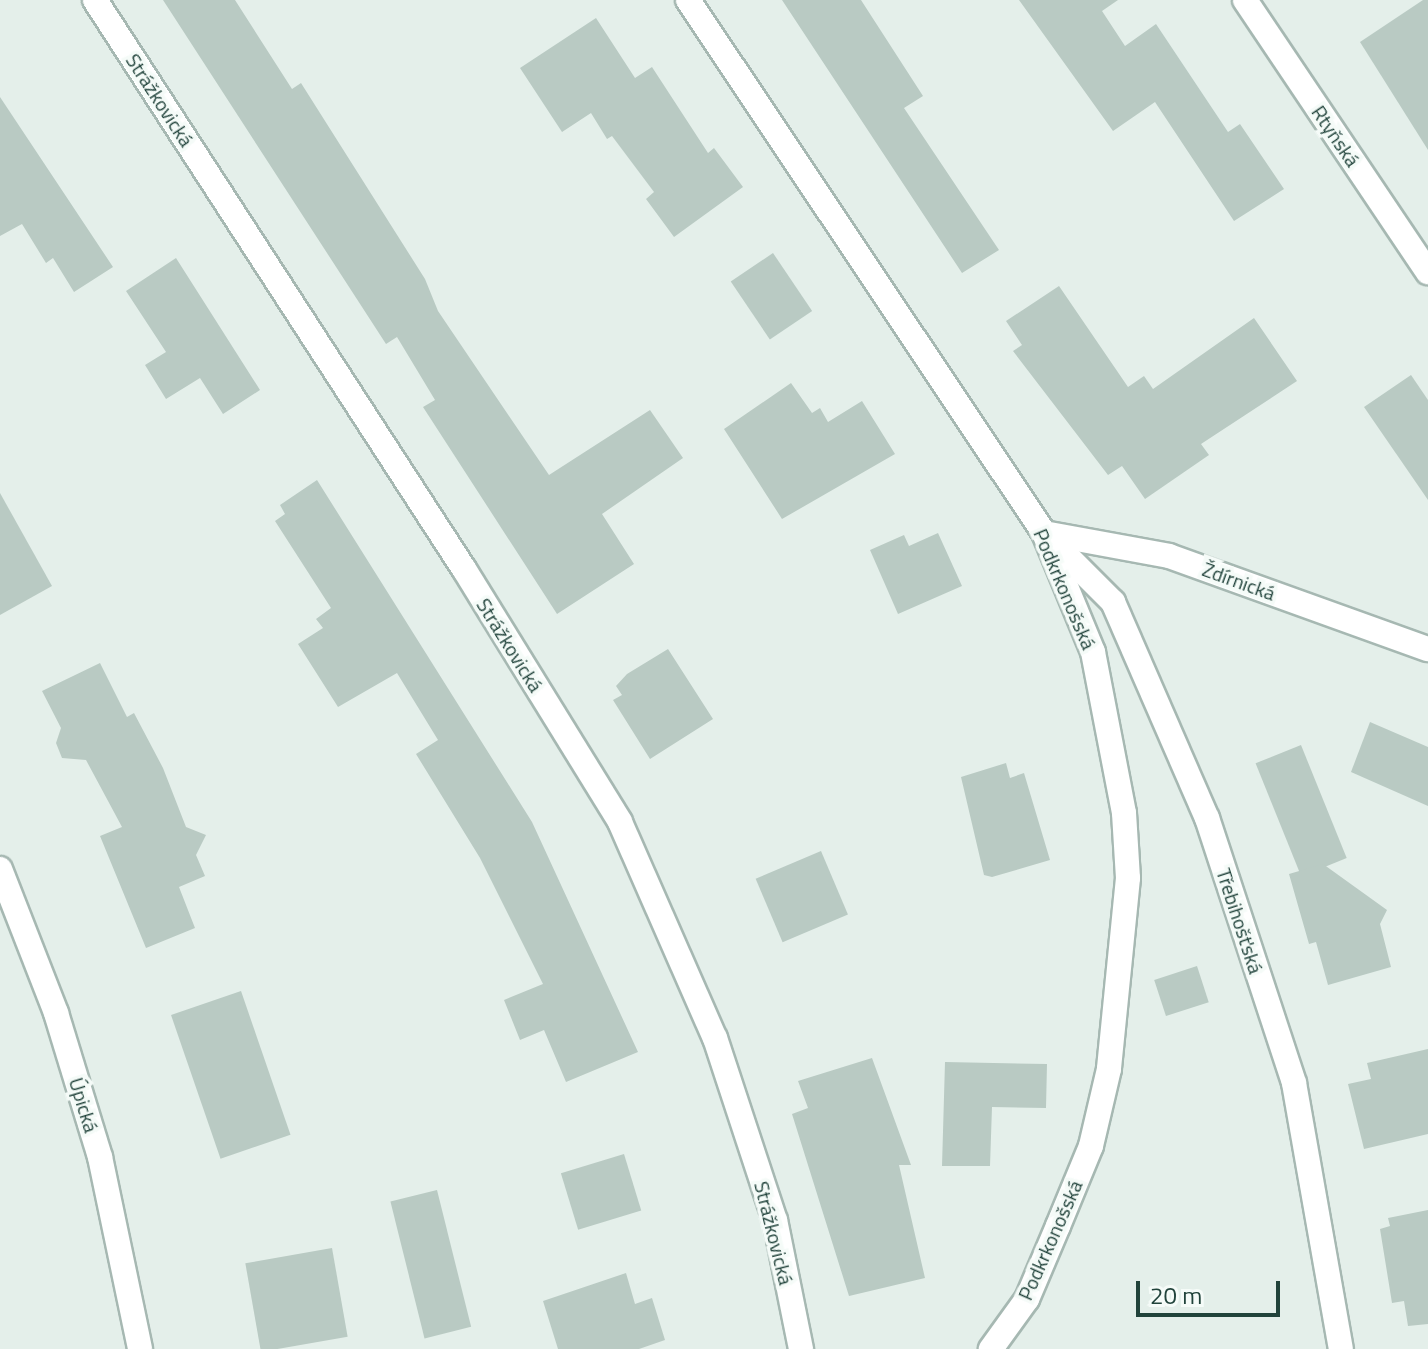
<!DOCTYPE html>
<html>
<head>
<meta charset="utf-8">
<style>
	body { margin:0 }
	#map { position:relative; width:1428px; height:1349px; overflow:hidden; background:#e4efea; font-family:"Titillium Web",sans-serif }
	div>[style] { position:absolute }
	.building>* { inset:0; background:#b9cac3; transform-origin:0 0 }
	.roads { filter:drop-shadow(2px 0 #a6b8b2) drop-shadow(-2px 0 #a6b8b2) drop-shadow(0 2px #a6b8b2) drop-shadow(0 -2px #a6b8b2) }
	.minor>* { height:24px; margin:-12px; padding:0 12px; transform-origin:12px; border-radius:12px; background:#fff }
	span { translate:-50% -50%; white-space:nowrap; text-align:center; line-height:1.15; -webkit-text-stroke:7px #f5fbf8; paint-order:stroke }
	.street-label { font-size:20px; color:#21433b }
	.scale { position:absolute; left:1136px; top:1281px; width:144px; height:36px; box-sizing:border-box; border:4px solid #21433b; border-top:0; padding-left:10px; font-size:24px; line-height:28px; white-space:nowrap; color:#21433b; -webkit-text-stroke:6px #f5fbf8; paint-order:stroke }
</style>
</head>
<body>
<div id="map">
	<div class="building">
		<i style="clip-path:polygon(163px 0,235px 0,292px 89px,301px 83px,425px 279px,438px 311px,549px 475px,650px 410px,683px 458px,602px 514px,634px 564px,557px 614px,423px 407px,435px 400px,397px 337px,386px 344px)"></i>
		<i style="clip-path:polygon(782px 0,861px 0,923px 96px,904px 108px,999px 250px,962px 273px)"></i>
		<i style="clip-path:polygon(1019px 0,1118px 0,1102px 11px,1125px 46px,1156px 24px,1228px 132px,1240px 124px,1284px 189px,1234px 221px,1155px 102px,1113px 131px)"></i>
		<i style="clip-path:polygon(1423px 0,1428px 0,1428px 150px,1360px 42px)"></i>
		<i style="clip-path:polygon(596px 18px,635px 78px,652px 67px,708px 153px,714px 148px,743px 187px,674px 237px,646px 199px,654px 192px,612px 136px,607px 139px,591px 113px,562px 132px,520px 68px)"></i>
		<i style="clip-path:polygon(0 97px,113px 267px,74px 292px,53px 258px,46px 263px,22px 224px,0 236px)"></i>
		<i style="left:773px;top:253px;width:70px;height:51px;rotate:56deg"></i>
		<i style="clip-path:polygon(176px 258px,260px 390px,223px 414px,200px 378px,166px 399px,145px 365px,166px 352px,126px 291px)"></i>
		<i style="clip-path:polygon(1059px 286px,1128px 387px,1144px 376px,1153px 389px,1254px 318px,1297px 381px,1201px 444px,1209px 455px,1145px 499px,1122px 466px,1108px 475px,1013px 351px,1022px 345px,1006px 321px)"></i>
		<i style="clip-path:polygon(1411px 375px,1428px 400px,1428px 500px,1364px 407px)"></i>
		<i style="clip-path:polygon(791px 383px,812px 413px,820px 408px,828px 422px,862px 401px,895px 454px,782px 519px,724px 429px)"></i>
		<i style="clip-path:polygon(317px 480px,532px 822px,638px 1052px,566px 1082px,544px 1030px,520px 1040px,504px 1000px,543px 984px,480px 858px,416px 754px,438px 740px,397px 673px,338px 707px,298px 644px,323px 628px,316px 619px,331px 608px,275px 521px,285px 514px,280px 505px)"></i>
		<i style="clip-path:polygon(0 493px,52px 586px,0 615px)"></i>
		<i style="clip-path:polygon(938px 533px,962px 586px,898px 614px,870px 550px,904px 535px,909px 546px)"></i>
		<i style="clip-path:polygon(668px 649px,713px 719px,650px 759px,613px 700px,622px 695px,616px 686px,627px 674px)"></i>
		<i style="clip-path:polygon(100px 663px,127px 717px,134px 713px,163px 768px,186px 827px,206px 835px,196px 855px,205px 876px,179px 887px,195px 928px,146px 948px,100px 836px,122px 827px,86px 760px,62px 758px,56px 743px,61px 728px,42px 691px)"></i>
		<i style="clip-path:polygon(1370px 722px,1428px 747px,1428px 806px,1351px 772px)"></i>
		<i style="left:1301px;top:745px;width:122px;height:49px;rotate:68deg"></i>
		<i style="clip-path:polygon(1006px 763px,1010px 778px,1024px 773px,1050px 860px,992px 877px,984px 875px,961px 777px)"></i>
		<i style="left:821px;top:851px;width:69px;height:71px;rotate:67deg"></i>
		<i style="clip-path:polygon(1323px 864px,1387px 910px,1380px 924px,1391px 967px,1328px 985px,1316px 942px,1309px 944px,1289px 874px)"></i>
		<i style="left:1197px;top:966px;width:38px;height:45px;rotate:72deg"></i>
		<i style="left:241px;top:991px;width:152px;height:74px;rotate:71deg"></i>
		<i style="clip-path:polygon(1428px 1049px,1428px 1134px,1364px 1149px,1348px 1084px,1371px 1079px,1367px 1063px)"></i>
		<i style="clip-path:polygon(872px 1058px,911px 1165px,899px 1165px,925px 1278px,849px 1296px,792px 1114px,808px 1108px,798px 1081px)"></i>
		<i style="clip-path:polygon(945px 1062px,1047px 1064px,1046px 1108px,992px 1107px,990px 1166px,942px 1166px)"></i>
		<i style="left:624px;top:1154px;width:59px;height:66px;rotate:73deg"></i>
		<i style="left:437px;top:1190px;width:141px;height:48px;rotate:76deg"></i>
		<i style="clip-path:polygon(1428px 1210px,1428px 1324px,1408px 1326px,1404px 1301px,1392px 1303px,1380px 1229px,1390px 1226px,1388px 1218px)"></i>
		<i style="left:332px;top:1248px;width:90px;height:88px;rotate:80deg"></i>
		<i style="clip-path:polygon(626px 1273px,635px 1304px,652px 1298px,665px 1340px,639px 1349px,558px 1349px,543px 1301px)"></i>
	</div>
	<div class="roads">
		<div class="minor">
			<i style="left:95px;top:0;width:678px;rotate:57.04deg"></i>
			<i style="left:464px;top:569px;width:297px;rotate:58.3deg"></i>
			<i style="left:620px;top:822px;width:236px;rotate:66.3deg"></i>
			<i style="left:715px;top:1038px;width:192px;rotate:71.8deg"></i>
			<i style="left:775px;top:1220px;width:132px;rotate:78.6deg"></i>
			<i style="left:688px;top:0;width:641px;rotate:56.26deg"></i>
			<i style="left:1044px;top:533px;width:129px;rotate:67.6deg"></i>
			<i style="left:1093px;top:652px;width:164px;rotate:79.1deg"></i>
			<i style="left:1124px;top:813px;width:65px;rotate:86.5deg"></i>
			<i style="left:1128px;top:878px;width:192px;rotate:95.7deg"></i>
			<i style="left:1109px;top:1069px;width:79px;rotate:103.2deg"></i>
			<i style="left:1091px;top:1146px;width:87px;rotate:112.4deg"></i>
			<i style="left:1058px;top:1226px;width:79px;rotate:113deg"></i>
			<i style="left:1027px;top:1299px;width:62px;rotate:125.8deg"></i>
			<i style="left:1245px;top:0;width:328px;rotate:56.1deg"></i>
			<i style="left:1044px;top:533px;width:127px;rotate:10.4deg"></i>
			<i style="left:1169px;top:556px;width:275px;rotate:19.8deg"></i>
			<i style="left:1051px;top:540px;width:88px;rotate:45deg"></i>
			<i style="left:1113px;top:602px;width:236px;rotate:66.5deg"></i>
			<i style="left:1207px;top:818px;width:279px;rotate:71.8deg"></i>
			<i style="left:1294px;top:1083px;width:270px;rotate:80deg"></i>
			<i style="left:0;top:869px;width:155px;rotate:68.7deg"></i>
			<i style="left:56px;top:1013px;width:151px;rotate:73deg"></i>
			<i style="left:100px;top:1157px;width:196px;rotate:78.2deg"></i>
		</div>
	</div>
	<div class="street-label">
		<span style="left:160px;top:100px;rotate:57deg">Strážkovická</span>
		<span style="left:1336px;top:136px;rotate:56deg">Rtyňská</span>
		<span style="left:1239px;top:581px;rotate:20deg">Ždírnická</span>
		<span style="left:1065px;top:589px;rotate:67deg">Podkrkonošská</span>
		<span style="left:510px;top:645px;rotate:58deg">Strážkovická</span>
		<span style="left:1240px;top:921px;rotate:72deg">Třebihošťská</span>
		<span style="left:84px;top:1105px;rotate:73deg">Úpická</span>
		<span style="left:774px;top:1233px;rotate:76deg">Strážkovická</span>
		<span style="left:1050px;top:1240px;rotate:-66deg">Podkrkonošská</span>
	</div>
	<div class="scale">20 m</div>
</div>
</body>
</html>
